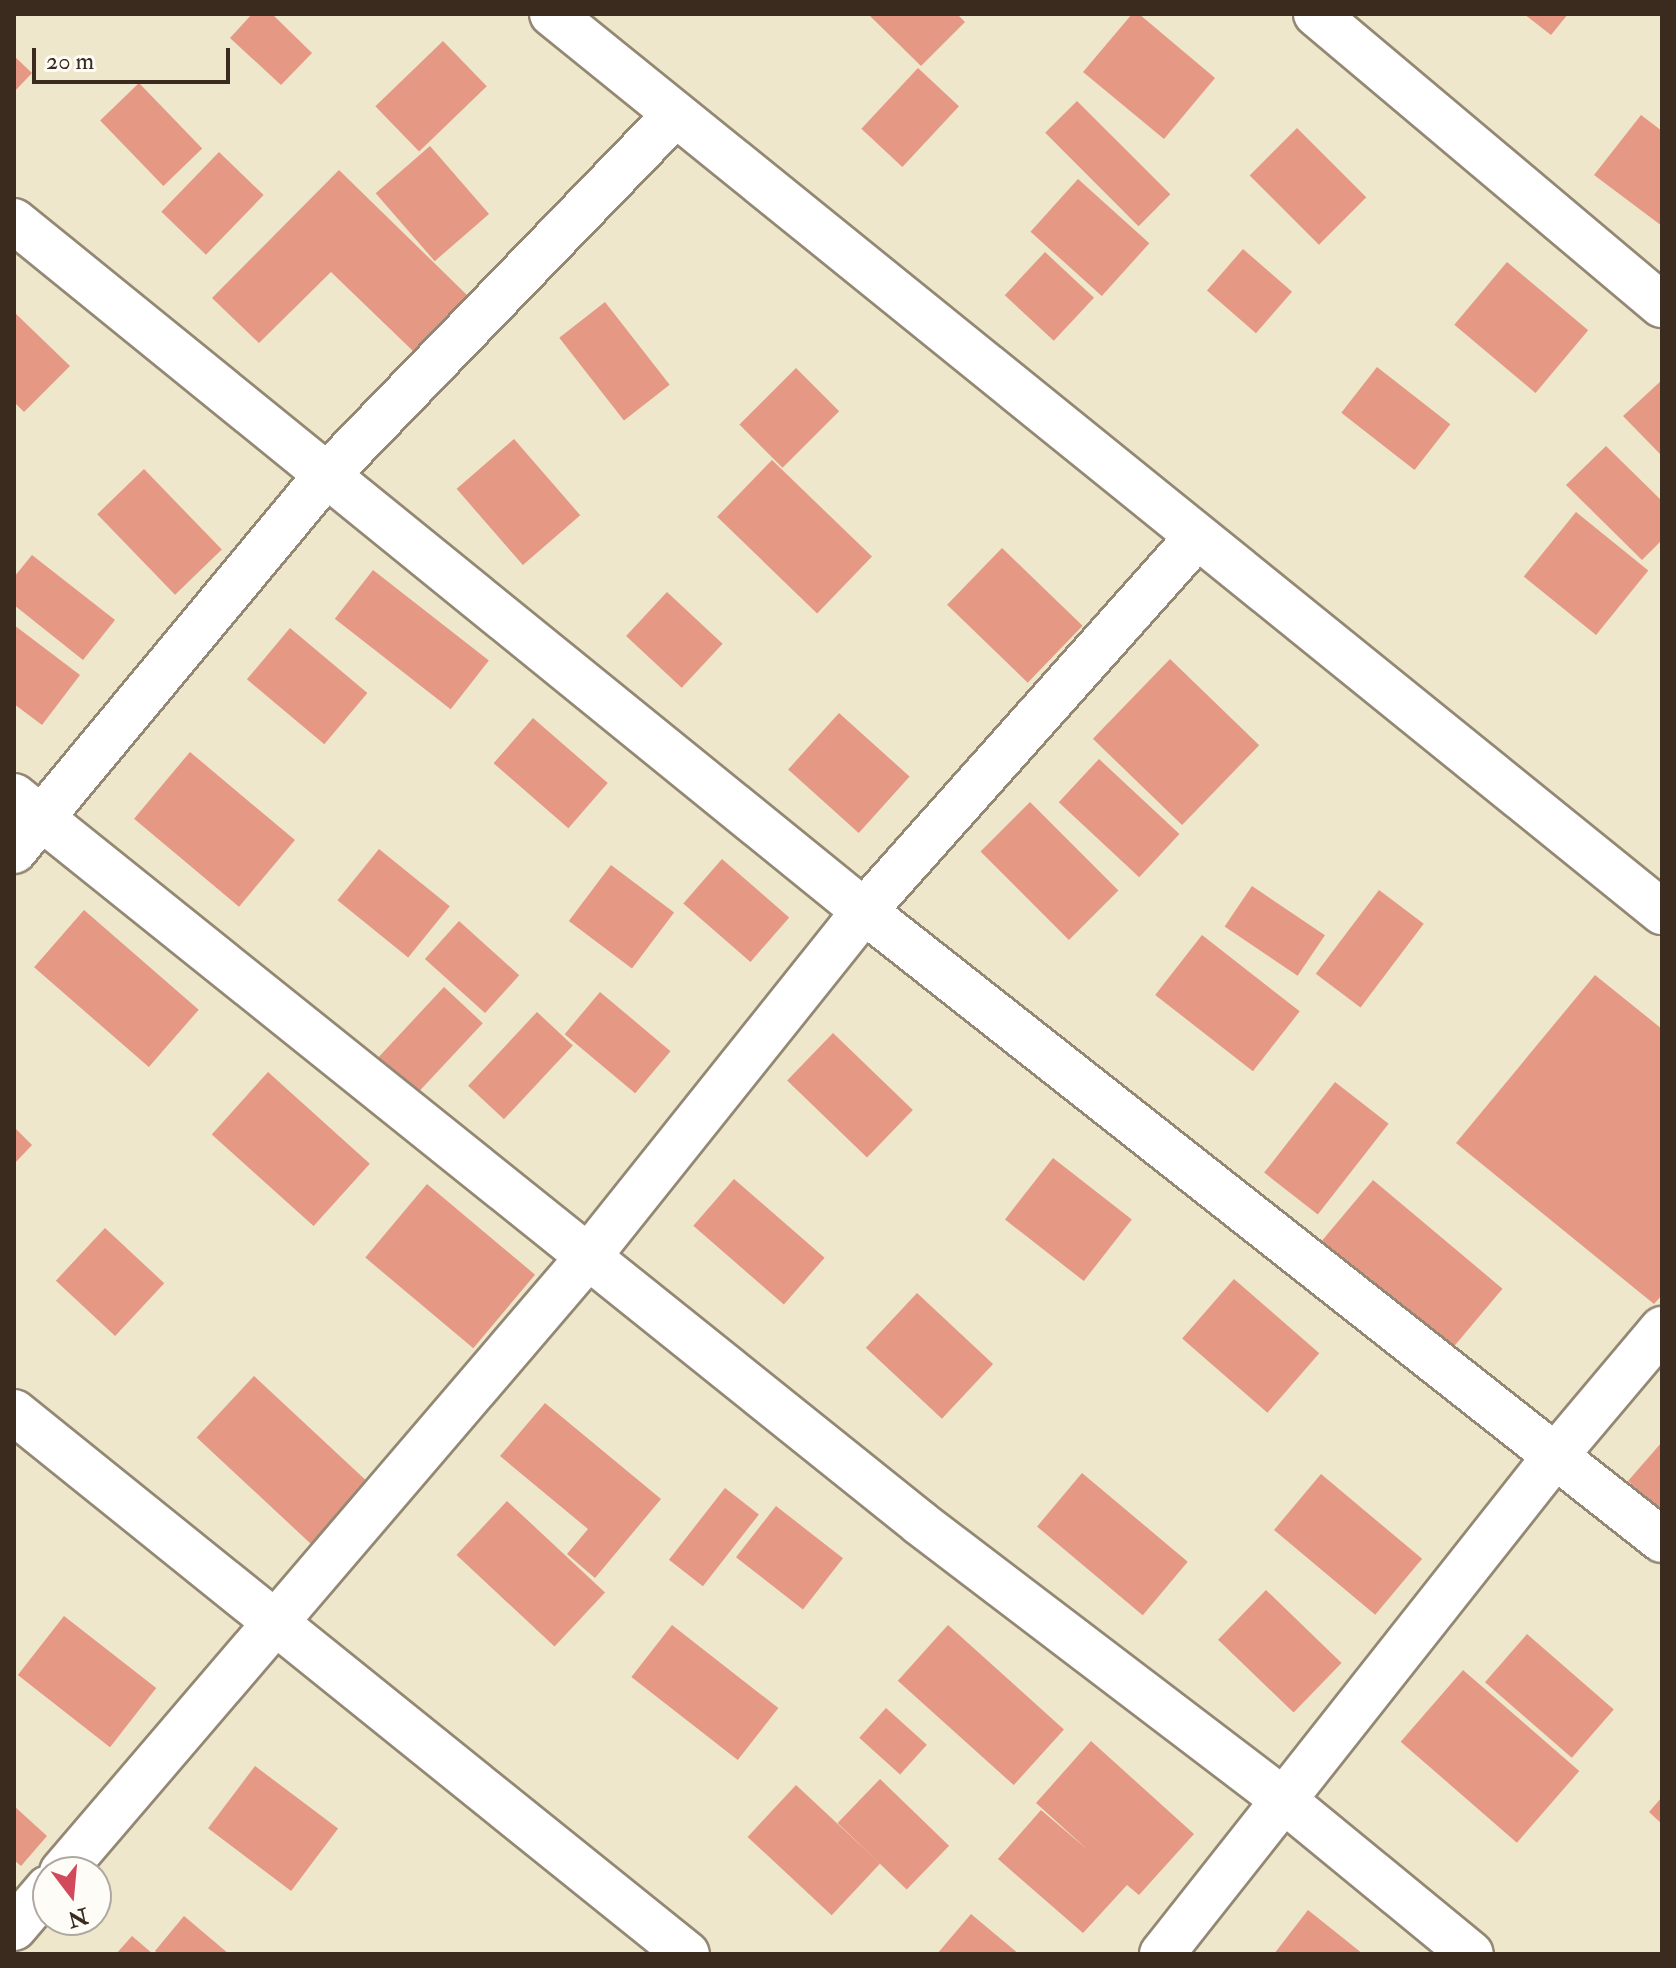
<!DOCTYPE html>
<html>
<head>
<meta charset="utf-8">
<style>
	body { margin:0 }
	#map { position:relative; width:1676px; height:1968px; overflow:hidden; background:#eee7cb; font-family:"IM FELL Double Pica",serif }
	div>[style] { position:absolute }
	.building>* { inset:0; background:#e59884; transform-origin:0 0 }
	.roads { filter:drop-shadow(2px 0 #948874) drop-shadow(-2px 0 #948874) drop-shadow(0 2px #948874) drop-shadow(0 -2px #948874) }
	.minor>* { height:44px; margin:-22px; padding:0 22px; transform-origin:22px; border-radius:22px; background:#fff }
	span { translate:-50% -50%; white-space:nowrap; text-align:center; line-height:1.15; -webkit-text-stroke:6px #fdfcf7; paint-order:stroke }
	.frame { position:absolute; inset:0; border:16px solid #3b2a1e; pointer-events:none }
	.north { position:absolute; left:32px; top:1856px; width:80px; height:80px; box-sizing:border-box; background:#fdfcf7; border:2px solid #afa8a0; border-radius:50%; rotate:164deg; font-size:22px; font-weight:700; line-height:32px; text-align:center; color:#3b2a1e }
	.north::after { content:''; display:block; margin:auto; width:28px; height:36px; background:#d1495b; clip-path:polygon(50% 0,100% 100%,50% 72%,0 100%) }
	.scale { position:absolute; left:32px; top:48px; width:198px; height:36px; box-sizing:border-box; border:4px solid #3b2a1e; border-top:0; padding-left:10px; font-size:24px; line-height:28px; white-space:nowrap; color:#3b2a1e; -webkit-text-stroke:6px #fdfcf7; paint-order:stroke }
</style>
</head>
<body>
<div id="map">
	<div class="building">
		<i style="clip-path:polygon(252px 14px,272px 14px,312px 53px,281px 85px,230px 38px)"></i>
		<i style="clip-path:polygon(868px 14px,957px 14px,965px 22px,921px 66px)"></i>
		<i style="clip-path:polygon(1132px 14px,1139px 14px,1215px 78px,1164px 139px,1083px 72px)"></i>
		<i style="clip-path:polygon(1524px 14px,1568px 14px,1551px 35px)"></i>
		<i style="left:443px;top:41px;width:63px;height:94px;rotate:46deg"></i>
		<i style="clip-path:polygon(14px 56px,32px 73px,14px 92px)"></i>
		<i style="left:918px;top:68px;width:56px;height:83px;rotate:43deg"></i>
		<i style="left:139px;top:83px;width:91px;height:54px;rotate:46deg"></i>
		<i style="left:1077px;top:101px;width:132px;height:45px;rotate:45deg"></i>
		<i style="clip-path:polygon(1641px 115px,1662px 131px,1662px 226px,1594px 175px)"></i>
		<i style="left:1297px;top:128px;width:98px;height:67px;rotate:45deg"></i>
		<i style="left:430px;top:146px;width:90px;height:72px;rotate:49deg"></i>
		<i style="left:219px;top:152px;width:62px;height:83px;rotate:44deg"></i>
		<i style="clip-path:polygon(339px 170px,468px 296px,413px 351px,331px 272px,259px 343px,212px 298px)"></i>
		<i style="left:1078px;top:179px;width:96px;height:71px;rotate:42deg"></i>
		<i style="left:1243px;top:249px;width:65px;height:55px;rotate:41deg"></i>
		<i style="left:1045px;top:252px;width:67px;height:59px;rotate:43deg"></i>
		<i style="left:1507px;top:262px;width:106px;height:82px;rotate:40deg"></i>
		<i style="left:605px;top:302px;width:105px;height:58px;rotate:52deg"></i>
		<i style="clip-path:polygon(14px 312px,70px 366px,24px 412px,14px 402px)"></i>
		<i style="left:1377px;top:367px;width:93px;height:58px;rotate:38deg"></i>
		<i style="left:796px;top:368px;width:61px;height:80px;rotate:45deg"></i>
		<i style="clip-path:polygon(1662px 380px,1662px 456px,1623px 416px)"></i>
		<i style="left:514px;top:439px;width:101px;height:76px;rotate:49deg"></i>
		<i style="clip-path:polygon(1606px 446px,1662px 501px,1662px 540px,1642px 560px,1566px 485px)"></i>
		<i style="left:772px;top:460px;width:139px;height:79px;rotate:44deg"></i>
		<i style="left:144px;top:469px;width:112px;height:65px;rotate:46deg"></i>
		<i style="left:1576px;top:512px;width:93px;height:83px;rotate:39deg"></i>
		<i style="left:1002px;top:548px;width:112px;height:79px;rotate:44deg"></i>
		<i style="clip-path:polygon(32px 555px,115px 620px,83px 660px,14px 605px,14px 577px)"></i>
		<i style="left:373px;top:570px;width:147px;height:62px;rotate:38deg"></i>
		<i style="left:667px;top:592px;width:76px;height:60px;rotate:43deg"></i>
		<i style="clip-path:polygon(14px 625px,80px 675px,42px 725px,14px 704px)"></i>
		<i style="left:290px;top:628px;width:101px;height:67px;rotate:40deg"></i>
		<i style="left:1170px;top:659px;width:124px;height:111px;rotate:44deg"></i>
		<i style="left:839px;top:713px;width:95px;height:76px;rotate:42deg"></i>
		<i style="left:533px;top:718px;width:99px;height:60px;rotate:41deg"></i>
		<i style="left:190px;top:752px;width:137px;height:87px;rotate:40deg"></i>
		<i style="left:1099px;top:759px;width:110px;height:59px;rotate:43deg"></i>
		<i style="left:1030px;top:802px;width:125px;height:70px;rotate:45deg"></i>
		<i style="left:379px;top:849px;width:91px;height:66px;rotate:39deg"></i>
		<i style="left:722px;top:859px;width:89px;height:59px;rotate:41deg"></i>
		<i style="left:611px;top:865px;width:79px;height:70px;rotate:37deg"></i>
		<i style="left:1252px;top:886px;width:88px;height:49px;rotate:34deg"></i>
		<i style="left:1379px;top:890px;width:56px;height:105px;rotate:37deg"></i>
		<i style="left:84px;top:910px;width:152px;height:76px;rotate:41deg"></i>
		<i style="left:459px;top:921px;width:81px;height:51px;rotate:42deg"></i>
		<i style="left:1202px;top:935px;width:124px;height:76px;rotate:38deg"></i>
		<i style="clip-path:polygon(1595px 975px,1662px 1029px,1662px 1295px,1654px 1304px,1456px 1143px)"></i>
		<i style="left:444px;top:987px;width:53px;height:99px;rotate:43deg"></i>
		<i style="left:600px;top:992px;width:92px;height:55px;rotate:40deg"></i>
		<i style="left:537px;top:1012px;width:49px;height:101px;rotate:43deg"></i>
		<i style="left:833px;top:1033px;width:111px;height:66px;rotate:44deg"></i>
		<i style="left:268px;top:1072px;width:137px;height:84px;rotate:42deg"></i>
		<i style="left:1335px;top:1082px;width:68px;height:115px;rotate:38deg"></i>
		<i style="clip-path:polygon(14px 1127px,32px 1145px,14px 1164px)"></i>
		<i style="left:1053px;top:1158px;width:100px;height:78px;rotate:38deg"></i>
		<i style="left:734px;top:1179px;width:120px;height:62px;rotate:41deg"></i>
		<i style="left:1373px;top:1180px;width:169px;height:83px;rotate:40deg"></i>
		<i style="left:427px;top:1184px;width:141px;height:96px;rotate:40deg"></i>
		<i style="left:105px;top:1228px;width:81px;height:72px;rotate:43deg"></i>
		<i style="left:1234px;top:1279px;width:113px;height:79px;rotate:41deg"></i>
		<i style="left:917px;top:1293px;width:104px;height:75px;rotate:43deg"></i>
		<i style="left:254px;top:1376px;width:161px;height:84px;rotate:43deg"></i>
		<i style="clip-path:polygon(545px 1403px,661px 1499px,595px 1578px,567px 1554px,588px 1529px,500px 1456px)"></i>
		<i style="clip-path:polygon(1662px 1442px,1662px 1512px,1628px 1481px)"></i>
		<i style="left:1082px;top:1473px;width:138px;height:70px;rotate:40deg"></i>
		<i style="left:1321px;top:1474px;width:132px;height:73px;rotate:40deg"></i>
		<i style="left:725px;top:1488px;width:43px;height:91px;rotate:38deg"></i>
		<i style="left:507px;top:1501px;width:134px;height:74px;rotate:43deg"></i>
		<i style="left:776px;top:1506px;width:85px;height:65px;rotate:38deg"></i>
		<i style="left:1266px;top:1590px;width:105px;height:69px;rotate:44deg"></i>
		<i style="left:64px;top:1616px;width:117px;height:75px;rotate:38deg"></i>
		<i style="left:672px;top:1625px;width:135px;height:66px;rotate:38deg"></i>
		<i style="left:948px;top:1625px;width:156px;height:75px;rotate:42deg"></i>
		<i style="left:1527px;top:1634px;width:115px;height:64px;rotate:41deg"></i>
		<i style="left:1463px;top:1670px;width:154px;height:95px;rotate:41deg"></i>
		<i style="left:886px;top:1708px;width:55px;height:40px;rotate:42deg"></i>
		<i style="clip-path:polygon(1091px 1741px,1194px 1834px,1139px 1895px,1127px 1885px,1083px 1933px,998px 1859px,1041px 1810px,1089px 1851px,1036px 1803px)"></i>
		<i style="left:255px;top:1766px;width:104px;height:78px;rotate:37deg"></i>
		<i style="left:880px;top:1779px;width:96px;height:61px;rotate:44deg"></i>
		<i style="left:796px;top:1785px;width:115px;height:71px;rotate:43deg"></i>
		<i style="clip-path:polygon(1662px 1797px,1662px 1824px,1649px 1812px)"></i>
		<i style="clip-path:polygon(14px 1806px,47px 1836px,21px 1866px,14px 1860px)"></i>
		<i style="clip-path:polygon(1308px 1910px,1363px 1954px,1274px 1954px)"></i>
		<i style="clip-path:polygon(971px 1914px,1019px 1954px,937px 1954px)"></i>
		<i style="clip-path:polygon(184px 1916px,229px 1954px,159px 1954px,155px 1951px)"></i>
		<i style="clip-path:polygon(132px 1936px,153px 1954px,116px 1954px)"></i>
	</div>
	<div class="roads">
		<div class="minor">
			<i style="left:552px;top:14px;width:1428px;rotate:38.97deg"></i>
			<i style="left:1316px;top:14px;width:452px;rotate:40.1deg"></i>
			<i style="left:14px;top:221px;width:1095px;rotate:39.07deg"></i>
			<i style="left:864px;top:911px;width:1016px;rotate:38.25deg"></i>
			<i style="left:14px;top:796px;width:1162px;rotate:38.74deg"></i>
			<i style="left:920px;top:1523px;width:460px;rotate:37.3deg"></i>
			<i style="left:1286px;top:1802px;width:239px;rotate:39.4deg"></i>
			<i style="left:14px;top:851px;width:485px;rotate:-50.3deg"></i>
			<i style="left:324px;top:478px;width:504px;rotate:-45.97deg"></i>
			<i style="left:14px;top:1412px;width:864px;rotate:38.85deg"></i>
			<i style="left:62px;top:1872px;width:809px;rotate:-49.46deg"></i>
			<i style="left:588px;top:1257px;width:443px;rotate:-51.4deg"></i>
			<i style="left:864px;top:911px;width:499px;rotate:-48.3deg"></i>
			<i style="left:14px;top:1928px;width:52px;rotate:-49.6deg"></i>
			<i style="left:1162px;top:1954px;width:636px;rotate:-51.71deg"></i>
			<i style="left:1556px;top:1455px;width:165px;rotate:-49.9deg"></i>
		</div>
	</div>
	<div class="frame"></div>
	<div class="north">N</div>
	<div class="scale">20 m</div>
</div>
</body>
</html>
